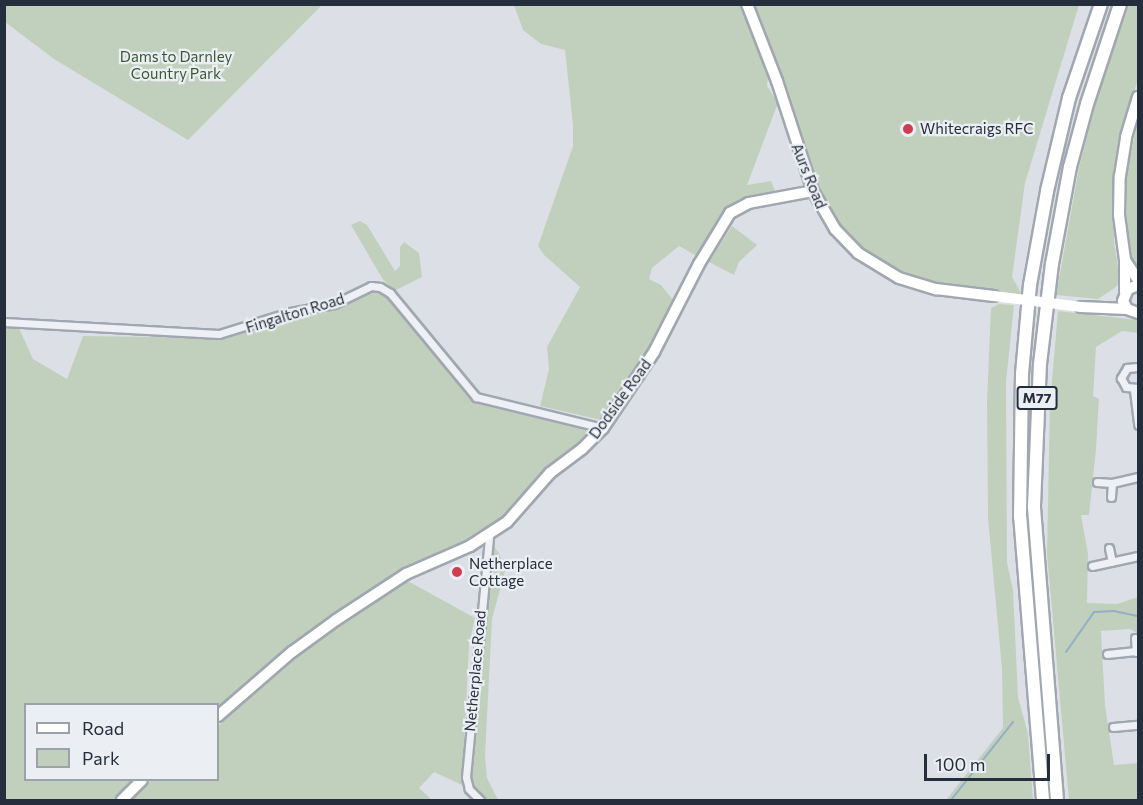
<!DOCTYPE html>
<html>
<head>
<meta charset="utf-8">
<style>
	body { margin:0 }
	#map { position:relative; width:1143px; height:805px; overflow:hidden; background:#dce0e6; font-family:Commissioner,sans-serif }
	div>[style] { position:absolute }
	.green>* { inset:0; background:#c1d0bd }
	.stream>* { height:2px; margin:-1px; padding:0 1px; transform-origin:1px; border-radius:1px; background:#95adc7 }
	.roads { filter:drop-shadow(2px 0 #a1a7b0) drop-shadow(-2px 0 #a1a7b0) drop-shadow(0 2px #a1a7b0) drop-shadow(0 -2px #a1a7b0) }
	.street>* { height:7px; margin:-3.5px; padding:0 3.5px; transform-origin:3.5px; border-radius:3.5px; background:#eef0f5 }
	.secondary>* { height:10px; margin:-5px; padding:0 5px; transform-origin:5px; border-radius:5px; background:#fff }
	.highway>* { height:12px; margin:-6px; padding:0 6px; transform-origin:6px; border-radius:6px; background:#fff }
	.secondary-bridge>* { height:10px; margin:-5px; padding:0 5px; transform-origin:5px; border-radius:5px; background:#fff }
	.dots>* { width:16px; height:16px; translate:-50% -50%; box-sizing:border-box; border:3px solid #ebeff4; border-radius:50% }
	span { translate:-50% -50%; white-space:nowrap; text-align:center; line-height:1.15; -webkit-text-stroke:4.5px #ebeff4; paint-order:stroke }
	.shield-label span { padding:2px 4px; background:#ebeff4; border:2px solid; border-radius:4px; -webkit-text-stroke-width:0 }
	.shield-label { font-size:14px; color:#252e3c; font-weight:700 }
	.park-label { font-size:15px; color:#395833 }
	.poi-label { font-size:15px; color:#252e3c }
	.left { translate:0 -50%; text-align:left }
	.street-label { font-size:15px; color:#252e3c }
	.frame { position:absolute; inset:0; border:6px solid #252e3c; pointer-events:none }
	.legend { position:absolute; left:24px; top:703px; width:195px; height:78px; box-sizing:border-box; background:#ebeff4; border:2px solid #9ca2aa; margin:0; padding:8px 10px; list-style:none; font-size:18px; color:#252e3c }
	.legend li { display:flex; align-items:center; gap:12px; height:30px }
	.legend b { width:30px; border:2px solid #9ca2aa }
	.scale { position:absolute; left:924px; top:754px; width:126px; height:27px; box-sizing:border-box; border:3px solid #252e3c; border-top:0; padding-left:8px; font-size:18px; line-height:21px; white-space:nowrap; color:#252e3c; -webkit-text-stroke:4px #ebeff4; paint-order:stroke }
</style>
</head>
<body>
<div id="map">
	<div class="green">
		<i style="clip-path:polygon(4px 5px,5px 4px,322px 5px,188px 140px,54px 59px,5px 22px)"></i>
		<i style="clip-path:polygon(514px 5px,741px 5px,768px 76px,767px 86px,778px 103px,747px 185px,771px 181px,776px 193px,745px 198px,729px 206px,697px 256px,679px 246px,652px 268px,649px 279px,661px 285px,673px 300px,655px 340px,601px 420px,540px 406px,549px 369px,547px 347px,580px 287px,544px 255px,538px 246px,573px 146px,573px 125px,565px 50px,541px 44px,523px 30px)"></i>
		<i style="clip-path:polygon(746px 5px,1079px 5px,1025px 183px,1012px 277px,1025px 300px,966px 293px,877px 267px,822px 210px)"></i>
		<i style="clip-path:polygon(1129px 5px,1138px 5px,1138px 80px,1126px 114px,1115px 170px,1114px 241px,1120px 281px,1116px 287px,1098px 299px,1056px 295px,1079px 168px,1099px 90px)"></i>
		<i style="clip-path:polygon(1138px 120px,1138px 268px,1131px 255px,1126px 223px,1127px 171px)"></i>
		<i style="clip-path:polygon(360px 221px,367px 225px,395px 271px,400px 266px,400px 247px,404px 242px,419px 253px,422px 277px,394px 291px,382px 278px,351px 225px)"></i>
		<i style="clip-path:polygon(732px 226px,757px 245px,739px 262px,734px 275px,709px 262px)"></i>
		<i style="clip-path:polygon(372px 290px,387px 294px,471px 399px,585px 425px,590px 434px,546px 469px,513px 513px,482px 536px,399px 573px,319px 625px,218px 709px,218px 704px,26px 704px,26px 780px,136px 780px,115px 800px,5px 800px,4px 327px,19px 328px,33px 359px,67px 379px,83px 336px,226px 338px,287px 317px,337px 306px)"></i>
		<i style="clip-path:polygon(999px 304px,1014px 305px,1006px 382px,1007px 563px,1013px 590px,1018px 697px,1028px 734px,1033px 800px,946px 800px,1003px 728px,1002px 669px,988px 518px,987px 401px,991px 308px)"></i>
		<i style="clip-path:polygon(1058px 311px,1138px 320px,1138px 333px,1122px 331px,1096px 347px,1093px 396px,1099px 399px,1096px 449px,1089px 515px,1081px 515px,1088px 554px,1087px 603px,1117px 604px,1138px 597px,1138px 634px,1130px 629px,1101px 631px,1105px 705px,1114px 765px,1138px 763px,1138px 800px,1069px 800px,1047px 554px,1050px 403px)"></i>
		<i style="clip-path:polygon(492px 544px,499px 553px,505px 571px,492px 619px,485px 756px,487px 778px,498px 800px,486px 800px,474px 788px,472px 776px,480px 648px)"></i>
		<i style="clip-path:polygon(406px 580px,475px 618px,469px 645px,462px 785px,434px 772px,419px 788px,432px 800px,128px 800px,152px 780px,218px 780px,218px 726px,306px 650px)"></i>
	</div>
	<div class="stream">
		<i style="left:1066px;top:652px;width:49px;rotate:-55deg"></i>
		<i style="left:1094px;top:612px;width:20px;rotate:-3deg"></i>
		<i style="left:1114px;top:611px;width:25px;rotate:12deg"></i>
		<i style="left:951px;top:800px;width:100px;rotate:-51.5deg"></i>
	</div>
	<div class="roads">
		<div class="street">
			<i style="left:4px;top:322px;width:215px;rotate:3.2deg"></i>
			<i style="left:219px;top:334px;width:74px;rotate:-17.2deg"></i>
			<i style="left:290px;top:312px;width:45px;rotate:-10.3deg"></i>
			<i style="left:334px;top:304px;width:41px;rotate:-25.9deg"></i>
			<i style="left:371px;top:286px;width:9px;rotate:6deg"></i>
			<i style="left:380px;top:287px;width:12px;rotate:31deg"></i>
			<i style="left:390px;top:293px;width:135px;rotate:50.4deg"></i>
			<i style="left:476px;top:397px;width:131px;rotate:13.7deg"></i>
			<i style="left:1138px;top:367px;width:11px;rotate:175deg"></i>
			<i style="left:1127px;top:368px;width:12px;rotate:121deg"></i>
			<i style="left:1121px;top:378px;width:10px;rotate:61deg"></i>
			<i style="left:1126px;top:387px;width:12px;rotate:5deg"></i>
			<i style="left:1134px;top:390px;width:35px;rotate:83deg"></i>
			<i style="left:1097px;top:482px;width:15px;rotate:4deg"></i>
			<i style="left:1112px;top:483px;width:27px;rotate:-13deg"></i>
			<i style="left:1111px;top:497px;width:14px;rotate:-86deg"></i>
			<i style="left:1109px;top:548px;width:14px;rotate:78deg"></i>
			<i style="left:1092px;top:566px;width:47px;rotate:-12.3deg"></i>
			<i style="left:1135px;top:638px;width:14px;rotate:86deg"></i>
			<i style="left:1107px;top:654px;width:31px;rotate:-6deg"></i>
			<i style="left:1113px;top:727px;width:25px;rotate:-5deg"></i>
			<i style="left:480px;top:800px;width:16px;rotate:-135deg"></i>
			<i style="left:469px;top:789px;width:12px;rotate:-104deg"></i>
			<i style="left:466px;top:777px;width:241px;rotate:-84.5deg"></i>
		</div>
		<div class="secondary">
			<i style="left:747px;top:4px;width:83px;rotate:68.7deg"></i>
			<i style="left:777px;top:81px;width:116px;rotate:71.9deg"></i>
			<i style="left:813px;top:191px;width:44px;rotate:59.9deg"></i>
			<i style="left:835px;top:229px;width:33px;rotate:46deg"></i>
			<i style="left:858px;top:253px;width:48px;rotate:31.4deg"></i>
			<i style="left:899px;top:278px;width:39px;rotate:17deg"></i>
			<i style="left:936px;top:289px;width:58px;rotate:6.9deg"></i>
			<i style="left:1125px;top:260px;width:24px;rotate:57deg"></i>
			<i style="left:1138px;top:285px;width:11px;rotate:158deg"></i>
			<i style="left:1128px;top:289px;width:13px;rotate:113deg"></i>
			<i style="left:1123px;top:301px;width:9px;rotate:63deg"></i>
			<i style="left:1127px;top:309px;width:12px;rotate:20deg"></i>
			<i style="left:1125px;top:292px;width:32px;rotate:-90deg"></i>
			<i style="left:1125px;top:260px;width:45px;rotate:-97.6deg"></i>
			<i style="left:1119px;top:215px;width:39px;rotate:-89deg"></i>
			<i style="left:1120px;top:176px;width:39px;rotate:-81deg"></i>
			<i style="left:1126px;top:137px;width:42px;rotate:-73.3deg"></i>
			<i style="left:1081px;top:307px;width:46px;rotate:2.5deg"></i>
			<i style="left:218px;top:716px;width:98px;rotate:-40.9deg"></i>
			<i style="left:292px;top:652px;width:54px;rotate:-36deg"></i>
			<i style="left:336px;top:620px;width:84px;rotate:-33.3deg"></i>
			<i style="left:406px;top:574px;width:70px;rotate:-23.6deg"></i>
			<i style="left:470px;top:546px;width:44px;rotate:-33deg"></i>
			<i style="left:507px;top:522px;width:65px;rotate:-48.7deg"></i>
			<i style="left:550px;top:473px;width:40px;rotate:-37deg"></i>
			<i style="left:582px;top:449px;width:30px;rotate:-45deg"></i>
			<i style="left:603px;top:428px;width:92px;rotate:-56.1deg"></i>
			<i style="left:654px;top:352px;width:99px;rotate:-62.9deg"></i>
			<i style="left:699px;top:264px;width:60px;rotate:-58.7deg"></i>
			<i style="left:730px;top:213px;width:21px;rotate:-28deg"></i>
			<i style="left:749px;top:203px;width:65px;rotate:-10.6deg"></i>
			<i style="left:122px;top:800px;width:28px;rotate:-45deg"></i>
		</div>
		<div class="highway">
			<i style="left:1043px;top:800px;width:284px;rotate:-94.6deg"></i>
			<i style="left:1020px;top:517px;width:143px;rotate:-89.2deg"></i>
			<i style="left:1022px;top:374px;width:89px;rotate:-84.9deg"></i>
			<i style="left:1030px;top:285px;width:96px;rotate:-79.7deg"></i>
			<i style="left:1047px;top:191px;width:96px;rotate:-76.7deg"></i>
			<i style="left:1069px;top:98px;width:99px;rotate:-71.2deg"></i>
			<i style="left:1057px;top:800px;width:295px;rotate:-94.5deg"></i>
			<i style="left:1034px;top:506px;width:142px;rotate:-87.6deg"></i>
			<i style="left:1040px;top:364px;width:101px;rotate:-83.2deg"></i>
			<i style="left:1052px;top:264px;width:99px;rotate:-79.5deg"></i>
			<i style="left:1070px;top:167px;width:65px;rotate:-74.9deg"></i>
			<i style="left:1087px;top:104px;width:105px;rotate:-71.7deg"></i>
		</div>
	</div>
	<div class="secondary-bridge">
		<i style="left:994px;top:296px;width:88px;rotate:7.2deg"></i>
	</div>
	<div class="dots">
		<i style="left:908px;top:129px;background:#cf3d51"></i>
		<i style="left:457px;top:572px;background:#cf3d51"></i>
	</div>
	<div class="shield-label">
		<span style="left:1037px;top:398px">M77</span>
	</div>
	<div class="park-label">
		<span style="left:176px;top:65px">Dams to Darnley<br>Country Park</span>
	</div>
	<div class="poi-label">
		<span class="left" style="left:920px;top:129px">Whitecraigs RFC</span>
		<span class="left" style="left:469px;top:572px">Netherplace<br>Cottage</span>
	</div>
	<div class="street-label">
		<span style="left:809px;top:176px;rotate:68deg">Aurs Road</span>
		<span style="left:295px;top:313px;rotate:-17deg">Fingalton Road</span>
		<span style="left:620px;top:399px;rotate:-54deg">Dodside Road</span>
		<span style="left:475px;top:671px;rotate:-85deg">Netherplace Road</span>
	</div>
	<div class="frame"></div>
	<ul class="legend">
	<li><b style="height:8px;background:#fff"></b>Road</li>
	<li><b style="height:16px;background:#c1d0bd"></b>Park</li>
	</ul>
	<div class="scale">100 m</div>
</div>
</body>
</html>
